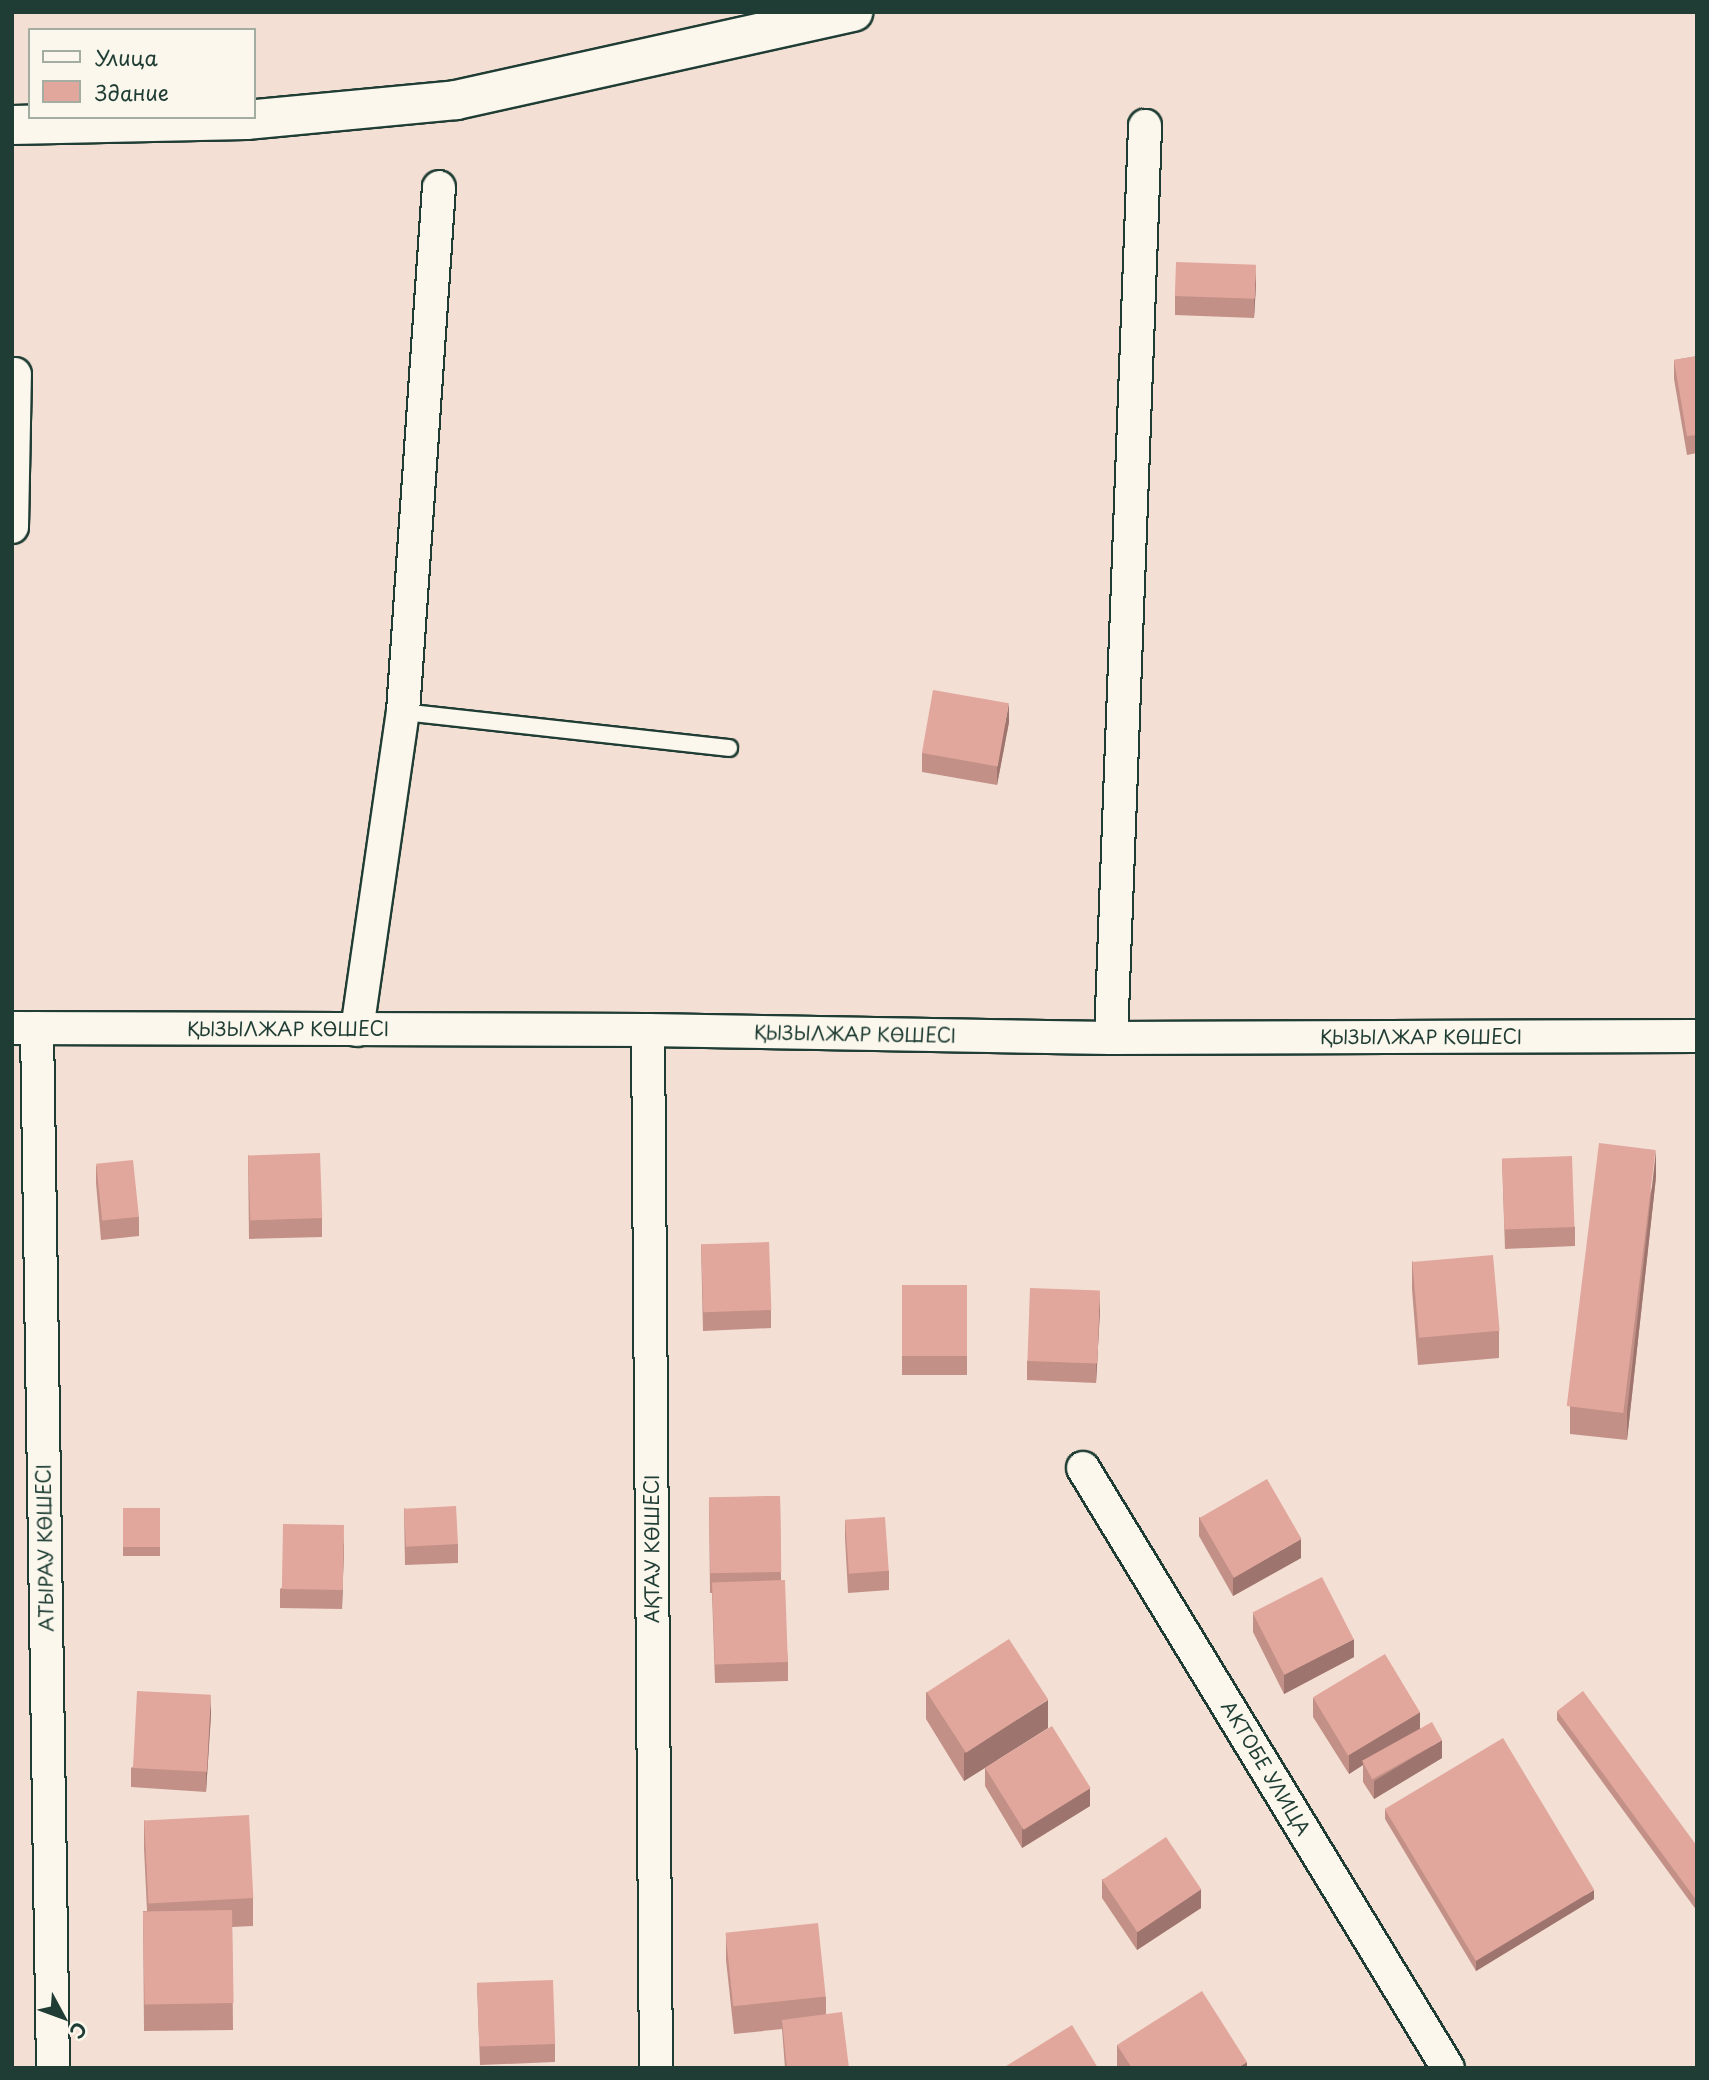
<!DOCTYPE html>
<html>
<head>
<meta charset="utf-8">
<style>
	body { margin:0 }
	#map { position:relative; width:1709px; height:2080px; overflow:hidden; background:#f3dfd4; font-family:"Playpen Sans",sans-serif }
	div>[style] { position:absolute }
	.roads { filter:drop-shadow(2px 0 #1f3d34) drop-shadow(-2px 0 #1f3d34) drop-shadow(0 2px #1f3d34) drop-shadow(0 -2px #1f3d34) }
	.lane>* { height:16px; margin:-8px; padding:0 8px; transform-origin:8px; border-radius:8px; background:#fbf7ec }
	.street>* { height:32px; margin:-16px; padding:0 16px; transform-origin:16px; border-radius:16px; background:#fbf7ec }
	.secondary>* { height:38px; margin:-19px; padding:0 19px; transform-origin:19px; border-radius:19px; background:#fbf7ec }
	.wall>* { inset:0; background:#c29087; transform-origin:0 0 }
	.shaded-wall>* { inset:0; background:#9e756e }
	.building>* { inset:0; background:#e1a79d; transform-origin:0 0 }
	span { translate:-50% -50%; white-space:nowrap; text-align:center; line-height:1.15; -webkit-text-stroke:7px #fbf7ec; paint-order:stroke }
	.street-label { font-size:19px; color:#1f3d34 }
	.frame { position:absolute; inset:0; border:14px solid #1f3d34; pointer-events:none }
	.legend { position:absolute; left:28px; top:28px; width:228px; height:91px; box-sizing:border-box; background:#fbf7ec; border:2px solid #a3ada2; margin:0; padding:9px 12px; list-style:none; font-size:21px; color:#1f3d34 }
	.legend li { display:flex; align-items:center; gap:14px; height:35px }
	.legend b { width:35px; border:2px solid #a3ada2 }
	.north { position:absolute; left:28px; top:1982px; width:70px; height:70px; -webkit-text-stroke:5px #fbf7ec; paint-order:stroke; rotate:131deg; font-size:19px; font-weight:700; line-height:28px; text-align:center; color:#1f3d34 }
	.north::after { content:''; display:block; margin:auto; width:24px; height:32px; background:#1f3d34; clip-path:polygon(50% 0,100% 100%,50% 72%,0 100%) }
</style>
</head>
<body>
<div id="map">
	<div class="roads">
		<div class="lane">
			<i style="left:403px;top:712px;width:328px;rotate:6.3deg"></i>
		</div>
		<div class="street">
			<i style="left:12px;top:527px;width:153px;rotate:-88.9deg"></i>
			<i style="left:12px;top:1028px;width:636px;rotate:0.18deg"></i>
			<i style="left:648px;top:1030px;width:463px;rotate:1deg"></i>
			<i style="left:1111px;top:1038px;width:586px;rotate:-0.2deg"></i>
			<i style="left:37px;top:1028px;width:1040px;rotate:89.12deg"></i>
			<i style="left:357px;top:1030px;width:321px;rotate:-81.8deg"></i>
			<i style="left:403px;top:712px;width:526px;rotate:-86.08deg"></i>
			<i style="left:648px;top:1030px;width:1038px;rotate:89.56deg"></i>
			<i style="left:1111px;top:1038px;width:913px;rotate:-87.86deg"></i>
			<i style="left:1083px;top:1468px;width:702px;rotate:58.69deg"></i>
		</div>
		<div class="secondary">
			<i style="left:12px;top:125px;width:234px;rotate:-1.2deg"></i>
			<i style="left:246px;top:120px;width:211px;rotate:-5.4deg"></i>
			<i style="left:456px;top:100px;width:407px;rotate:-12.5deg"></i>
		</div>
	</div>
	<div class="wall">
		<i style="clip-path:polygon(1256px 284px,1254px 318px,1175px 315px,1175px 296px)"></i>
		<i style="clip-path:polygon(1697px 356px,1697px 453px,1687px 455px,1674px 379px,1674px 360px)"></i>
		<i style="clip-path:polygon(1009px 722px,997px 785px,922px 772px,922px 753px)"></i>
		<i style="clip-path:polygon(248px 1155px,322px 1218px,322px 1237px,249px 1239px)"></i>
		<i style="clip-path:polygon(1502px 1159px,1575px 1227px,1575px 1246px,1505px 1249px)"></i>
		<i style="clip-path:polygon(96px 1165px,139px 1217px,139px 1236px,101px 1240px,96px 1183px)"></i>
		<i style="clip-path:polygon(1656px 1177px,1627px 1440px,1570px 1434px,1570px 1406px)"></i>
		<i style="clip-path:polygon(701px 1244px,771px 1310px,771px 1328px,703px 1331px)"></i>
		<i style="clip-path:polygon(1412px 1261px,1499px 1331px,1499px 1358px,1418px 1365px,1412px 1289px)"></i>
		<i style="left:902px;top:1285px;width:65px;height:90px"></i>
		<i style="clip-path:polygon(1100px 1310px,1096px 1383px,1027px 1380px,1027px 1361px)"></i>
		<i style="clip-path:polygon(780px 1496px,781px 1580px,788px 1662px,788px 1681px,715px 1683px,712px 1593px,710px 1593px,709px 1498px)"></i>
		<i style="left:123px;top:1508px;width:37px;height:48px"></i>
		<i style="clip-path:polygon(404px 1508px,458px 1544px,458px 1563px,405px 1565px)"></i>
		<i style="clip-path:polygon(1199px 1517px,1301px 1558px,1233px 1596px,1199px 1536px)"></i>
		<i style="clip-path:polygon(845px 1520px,889px 1571px,889px 1590px,848px 1593px,845px 1538px)"></i>
		<i style="clip-path:polygon(344px 1544px,342px 1609px,280px 1608px,280px 1589px)"></i>
		<i style="clip-path:polygon(1253px 1614px,1354px 1657px,1284px 1694px,1253px 1632px)"></i>
		<i style="clip-path:polygon(926px 1692px,1048px 1728px,997px 1760px,1090px 1806px,1022px 1848px,985px 1786px,985px 1768px,964px 1781px,926px 1719px)"></i>
		<i style="clip-path:polygon(1313px 1698px,1420px 1729px,1442px 1758px,1374px 1799px,1363px 1782px,1363px 1765px,1349px 1774px,1313px 1717px)"></i>
		<i style="clip-path:polygon(1557px 1711px,1697px 1846px,1697px 1911px,1557px 1720px)"></i>
		<i style="clip-path:polygon(211px 1714px,206px 1792px,131px 1787px,131px 1768px)"></i>
		<i style="clip-path:polygon(1385px 1810px,1594px 1899px,1476px 1971px,1385px 1819px)"></i>
		<i style="clip-path:polygon(144px 1820px,253px 1898px,253px 1926px,232px 1927px,233px 2030px,144px 2031px,143px 1911px,147px 1911px,144px 1848px)"></i>
		<i style="clip-path:polygon(1102px 1879px,1201px 1908px,1137px 1950px,1102px 1898px)"></i>
		<i style="clip-path:polygon(726px 1933px,826px 1997px,826px 2014px,849px 2068px,785px 2068px,782px 2029px,734px 2034px,726px 1960px)"></i>
		<i style="clip-path:polygon(477px 1983px,555px 2044px,555px 2062px,480px 2065px)"></i>
		<i style="clip-path:polygon(1117px 2045px,1247px 2068px,1117px 2068px)"></i>
	</div>
	<div class="shaded-wall">
		<i style="clip-path:polygon(1256px 265px,1256px 284px,1254px 318px,1254px 299px)"></i>
		<i style="clip-path:polygon(1009px 703px,1009px 722px,997px 785px,997px 766px)"></i>
		<i style="clip-path:polygon(1656px 1150px,1656px 1177px,1627px 1440px,1627px 1412px)"></i>
		<i style="clip-path:polygon(1100px 1291px,1100px 1310px,1096px 1383px,1096px 1364px)"></i>
		<i style="clip-path:polygon(344px 1525px,344px 1544px,342px 1609px,342px 1591px)"></i>
		<i style="clip-path:polygon(1301px 1539px,1301px 1558px,1233px 1596px,1233px 1578px)"></i>
		<i style="clip-path:polygon(1354px 1639px,1354px 1657px,1284px 1694px,1284px 1675px)"></i>
		<i style="clip-path:polygon(211px 1695px,211px 1714px,206px 1792px,206px 1773px)"></i>
		<i style="clip-path:polygon(1048px 1700px,1048px 1728px,964px 1781px,964px 1753px)"></i>
		<i style="clip-path:polygon(1420px 1712px,1420px 1731px,1363px 1763px,1363px 1765px,1349px 1774px,1349px 1755px)"></i>
		<i style="clip-path:polygon(1442px 1740px,1442px 1758px,1374px 1799px,1374px 1781px)"></i>
		<i style="clip-path:polygon(1090px 1788px,1090px 1806px,1022px 1848px,1022px 1829px)"></i>
		<i style="clip-path:polygon(1201px 1889px,1201px 1908px,1137px 1950px,1137px 1932px)"></i>
		<i style="clip-path:polygon(1594px 1890px,1594px 1899px,1476px 1971px,1476px 1961px)"></i>
		<i style="clip-path:polygon(1247px 2062px,1247px 2068px,1237px 2068px)"></i>
	</div>
	<div class="building">
		<i style="left:1176px;top:262px;width:80px;height:34px;rotate:2deg"></i>
		<i style="clip-path:polygon(1697px 356px,1697px 435px,1687px 436px,1674px 360px)"></i>
		<i style="left:933px;top:690px;width:77px;height:64px;rotate:10deg"></i>
		<i style="left:1599px;top:1143px;width:57px;height:265px;rotate:7deg"></i>
		<i style="left:320px;top:1153px;width:65px;height:72px;rotate:88deg"></i>
		<i style="left:1572px;top:1156px;width:71px;height:70px;rotate:88deg"></i>
		<i style="left:133px;top:1160px;width:57px;height:37px;rotate:84deg"></i>
		<i style="left:769px;top:1242px;width:68px;height:68px;rotate:88deg"></i>
		<i style="left:1493px;top:1255px;width:76px;height:81px;rotate:85deg"></i>
		<i style="left:902px;top:1285px;width:65px;height:71px"></i>
		<i style="left:1030px;top:1288px;width:70px;height:73px;rotate:2deg"></i>
		<i style="left:1267px;top:1479px;width:69px;height:78px;rotate:60deg"></i>
		<i style="left:780px;top:1496px;width:76px;height:71px;rotate:89deg"></i>
		<i style="left:456px;top:1506px;width:38px;height:52px;rotate:87deg"></i>
		<i style="left:123px;top:1508px;width:37px;height:39px"></i>
		<i style="left:885px;top:1517px;width:54px;height:40px;rotate:86deg"></i>
		<i style="left:283px;top:1524px;width:61px;height:65px;rotate:1deg"></i>
		<i style="left:1322px;top:1577px;width:70px;height:78px;rotate:63deg"></i>
		<i style="left:785px;top:1580px;width:82px;height:73px;rotate:88deg"></i>
		<i style="left:1009px;top:1639px;width:72px;height:98px;rotate:57deg"></i>
		<i style="left:1385px;top:1654px;width:68px;height:84px;rotate:59deg"></i>
		<i style="left:137px;top:1691px;width:74px;height:77px;rotate:3deg"></i>
		<i style="clip-path:polygon(1583px 1691px,1697px 1846px,1697px 1901px,1557px 1711px)"></i>
		<i style="left:1432px;top:1722px;width:21px;height:80px;rotate:61deg"></i>
		<i style="left:1052px;top:1726px;width:73px;height:79px;rotate:58deg"></i>
		<i style="left:1503px;top:1738px;width:177px;height:138px;rotate:59deg"></i>
		<i style="left:249px;top:1815px;width:83px;height:105px;rotate:87deg"></i>
		<i style="left:1166px;top:1837px;width:63px;height:77px;rotate:56deg"></i>
		<i style="left:232px;top:1910px;width:93px;height:89px;rotate:89deg"></i>
		<i style="left:818px;top:1923px;width:74px;height:93px;rotate:84deg"></i>
		<i style="left:553px;top:1980px;width:64px;height:76px;rotate:88deg"></i>
		<i style="clip-path:polygon(1202px 1991px,1247px 2062px,1237px 2068px,1132px 2068px,1117px 2045px)"></i>
		<i style="clip-path:polygon(842px 2012px,849px 2068px,787px 2068px,782px 2020px)"></i>
		<i style="clip-path:polygon(1072px 2025px,1098px 2068px,1003px 2068px)"></i>
	</div>
	<div class="street-label">
		<span style="left:288px;top:1029px">ҚЫЗЫЛЖАР КӨШЕСІ</span>
		<span style="left:855px;top:1034px;rotate:1deg">ҚЫЗЫЛЖАР КӨШЕСІ</span>
		<span style="left:1421px;top:1037px">ҚЫЗЫЛЖАР КӨШЕСІ</span>
		<span style="left:45px;top:1548px;rotate:-91deg">АТЫРАУ КӨШЕСІ</span>
		<span style="left:652px;top:1549px;rotate:-90deg">АҚТАУ КӨШЕСІ</span>
		<span style="left:1266px;top:1768px;rotate:59deg">АКТОБЕ УЛИЦА</span>
	</div>
	<div class="frame"></div>
	<ul class="legend">
	<li><b style="height:9px;background:#fbf7ec"></b>Улица</li>
	<li><b style="height:19px;background:#e1a79d"></b>Здание</li>
	</ul>
	<div class="north">С</div>
</div>
</body>
</html>
